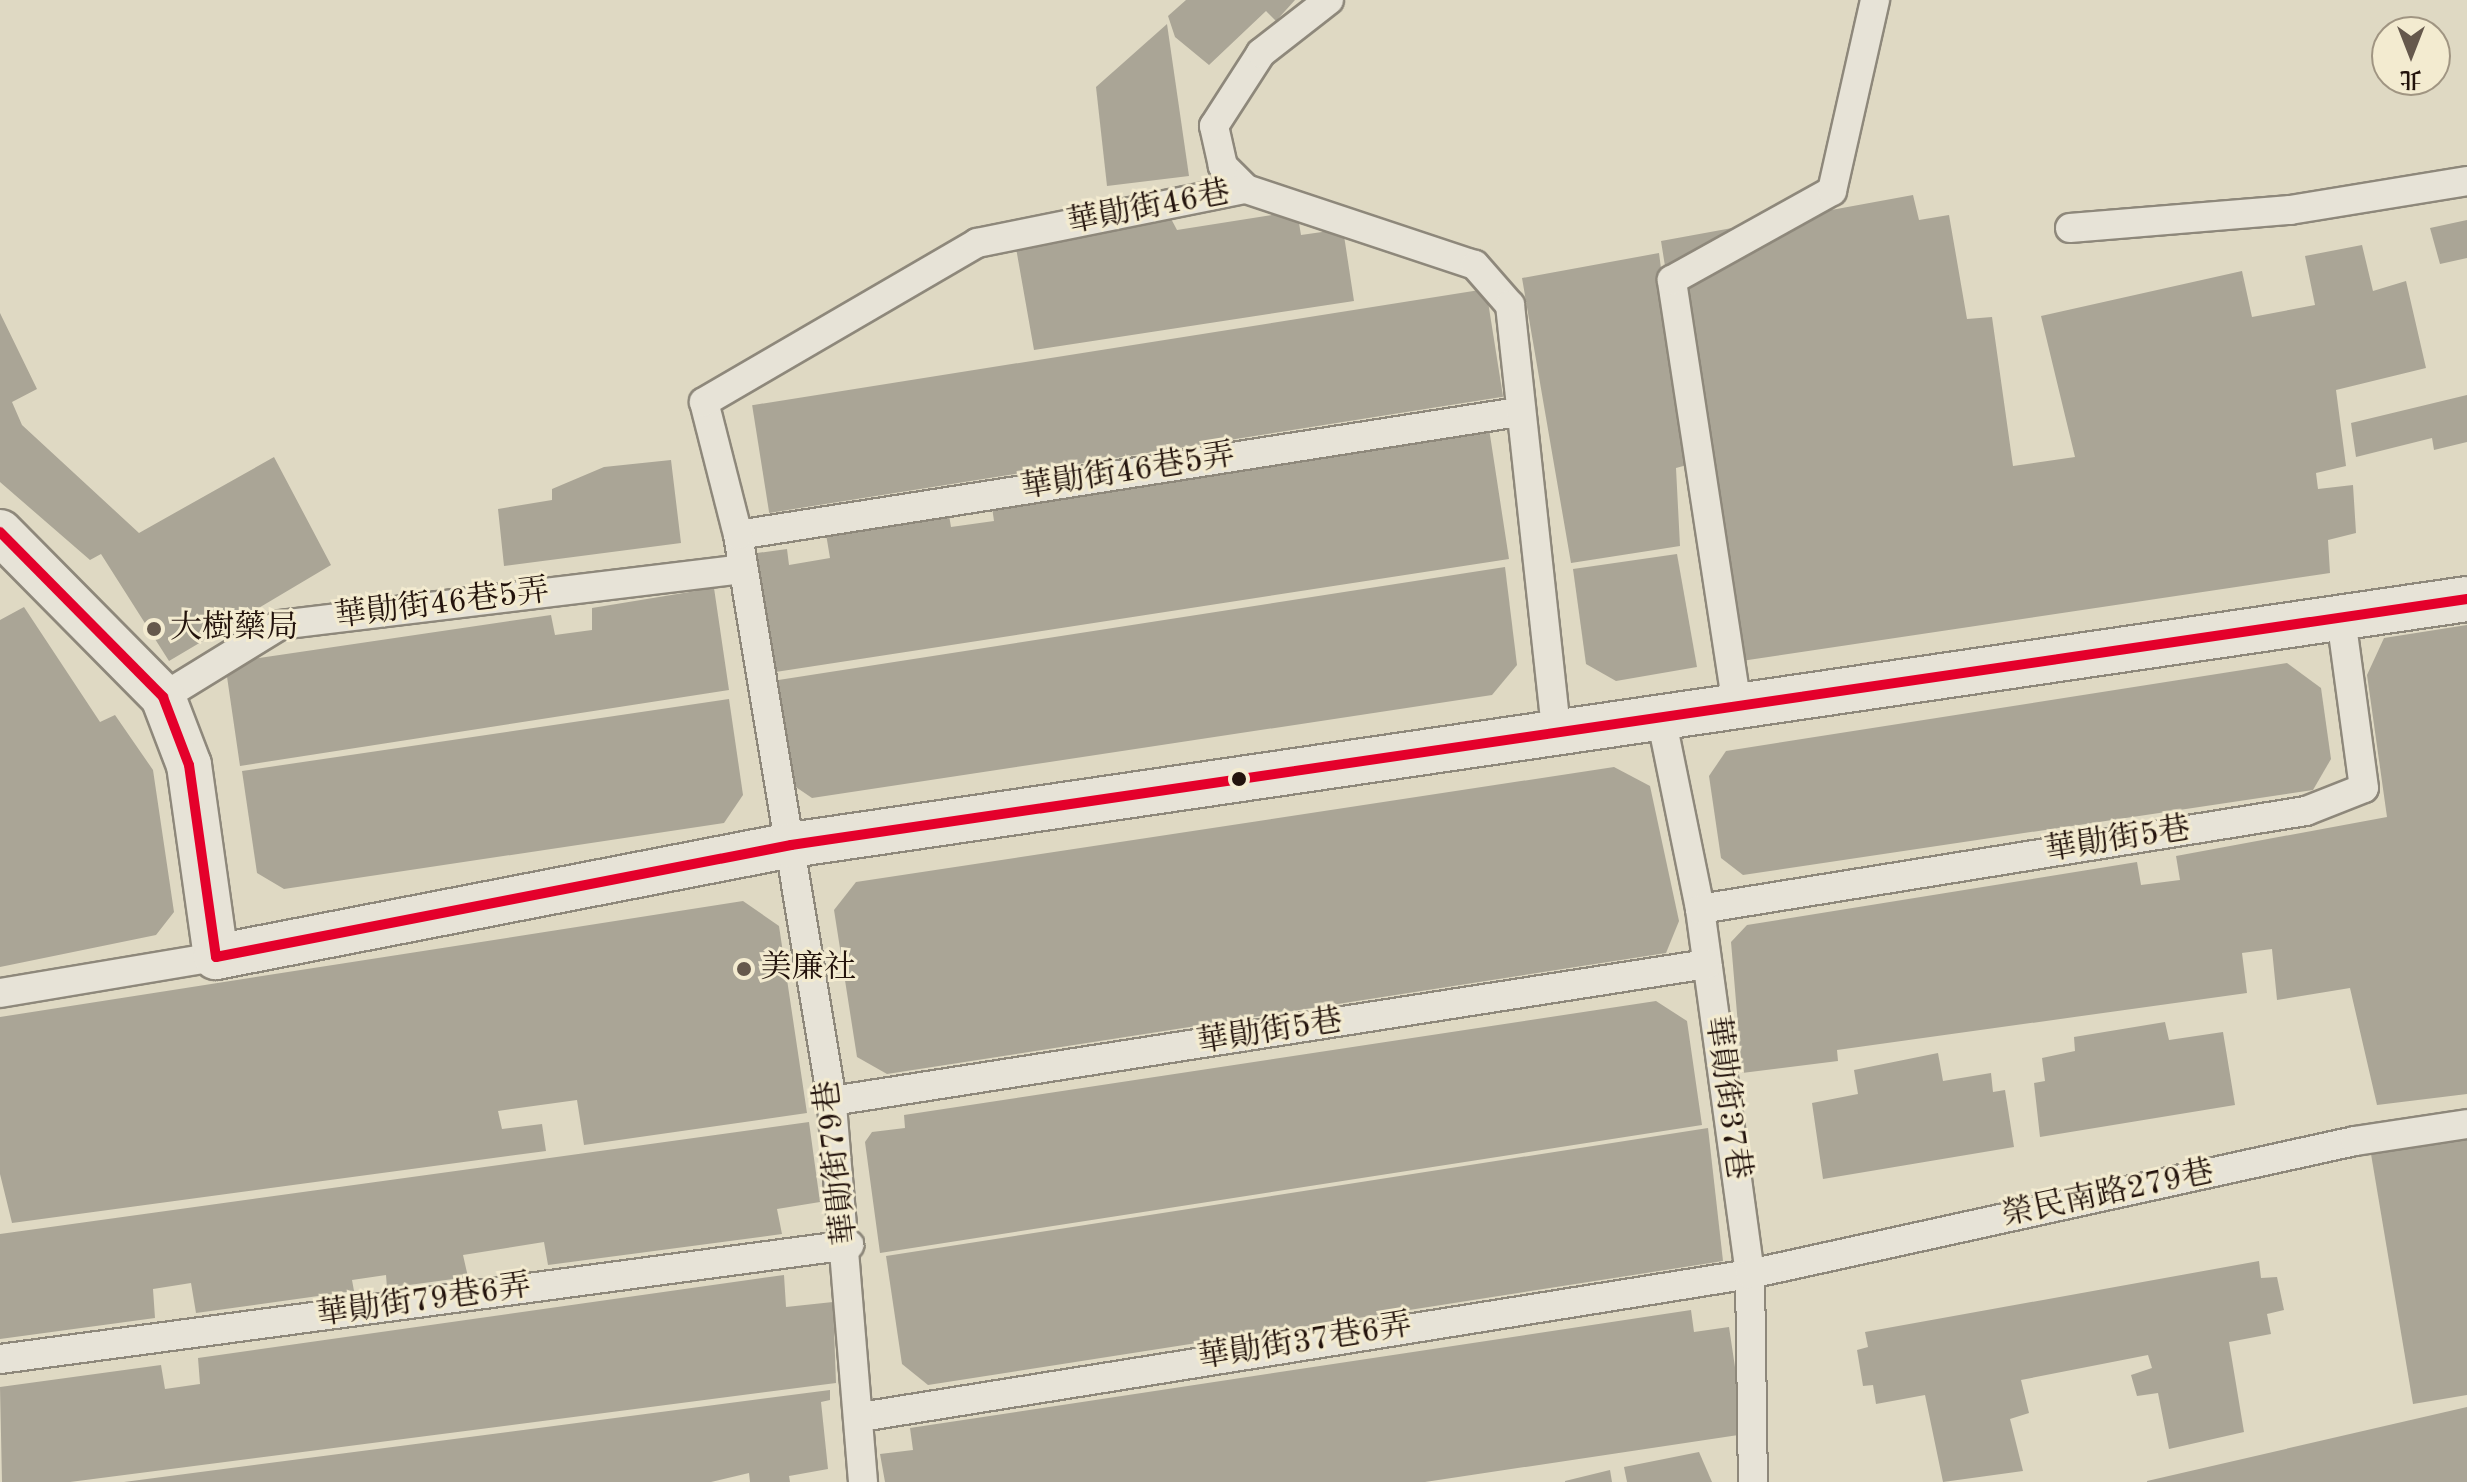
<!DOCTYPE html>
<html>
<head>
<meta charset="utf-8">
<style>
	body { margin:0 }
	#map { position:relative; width:2467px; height:1482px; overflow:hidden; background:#dfd9c3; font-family:"Old Standard TT","Noto Serif TC",serif }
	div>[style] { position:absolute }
	.building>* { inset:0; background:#aaa596; transform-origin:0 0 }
	.roads { filter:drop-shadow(2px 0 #8e887b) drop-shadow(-2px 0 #8e887b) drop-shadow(0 2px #8e887b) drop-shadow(0 -2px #8e887b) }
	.lane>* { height:28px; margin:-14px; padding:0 14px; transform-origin:14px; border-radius:14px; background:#e7e3d7 }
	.street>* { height:44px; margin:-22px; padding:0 22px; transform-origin:22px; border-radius:22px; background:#e7e3d7 }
	.bus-1>* { height:10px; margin:-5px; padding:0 5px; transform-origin:5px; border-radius:5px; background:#e4002b }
	.dots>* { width:22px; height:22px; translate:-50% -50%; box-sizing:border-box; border:4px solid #f3ebd0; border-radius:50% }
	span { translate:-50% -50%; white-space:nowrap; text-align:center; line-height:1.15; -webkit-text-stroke:6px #f3ebd0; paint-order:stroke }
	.street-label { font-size:32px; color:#23130c }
	.poi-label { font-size:32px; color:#23130c }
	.left { translate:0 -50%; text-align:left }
	.north { position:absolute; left:2371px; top:16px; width:80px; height:80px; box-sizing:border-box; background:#f3ebd0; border:2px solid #a09582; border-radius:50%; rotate:180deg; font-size:22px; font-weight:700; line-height:32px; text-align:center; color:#23130c }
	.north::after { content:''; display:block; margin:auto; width:28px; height:36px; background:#65584c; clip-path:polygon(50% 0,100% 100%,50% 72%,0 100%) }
</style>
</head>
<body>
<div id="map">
	<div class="building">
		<i style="clip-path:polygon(1186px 0,1295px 0,1276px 21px,1266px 11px,1209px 65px,1175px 37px,1168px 16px)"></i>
		<i style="clip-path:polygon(1167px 24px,1189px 176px,1107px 186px,1096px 87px)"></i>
		<i style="clip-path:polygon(1913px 195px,1919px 220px,1949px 215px,1967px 319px,1992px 317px,2013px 466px,2075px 457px,2041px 316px,2242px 271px,2252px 317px,2315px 305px,2305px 256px,2362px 245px,2373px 291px,2406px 281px,2426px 368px,2336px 390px,2346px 466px,2316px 473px,2318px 489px,2353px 485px,2356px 533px,2328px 540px,2330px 573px,1728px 663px,1661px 241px)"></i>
		<i style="clip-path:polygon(1297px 211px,1301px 235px,1343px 229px,1354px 301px,1034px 350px,1016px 248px,1168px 213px,1177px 230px)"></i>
		<i style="clip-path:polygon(2467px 220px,2467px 258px,2440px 264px,2430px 228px)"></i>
		<i style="clip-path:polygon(1659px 253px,1687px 465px,1676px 468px,1680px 546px,1571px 563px,1522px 278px)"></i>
		<i style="left:1486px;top:289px;width:109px;height:743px;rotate:81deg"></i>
		<i style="clip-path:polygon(0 313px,37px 389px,12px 402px,22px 425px,139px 533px,274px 457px,331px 565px,169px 661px,101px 554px,90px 560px,0 482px)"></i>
		<i style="clip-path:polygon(2467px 395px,2467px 442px,2434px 450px,2432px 438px,2356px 457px,2351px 423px)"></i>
		<i style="clip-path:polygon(1488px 422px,1509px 559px,769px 673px,750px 554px,787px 549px,789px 565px,830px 558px,825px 528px,948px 509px,951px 527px,994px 521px,991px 500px)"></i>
		<i style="clip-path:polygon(671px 460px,681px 543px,504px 566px,498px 509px,552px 500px,552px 489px,604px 467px)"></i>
		<i style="clip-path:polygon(1677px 554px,1697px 667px,1616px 681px,1586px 664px,1573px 569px)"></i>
		<i style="clip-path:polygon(1505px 567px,1517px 665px,1492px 695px,812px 798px,787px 781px,772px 681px)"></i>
		<i style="clip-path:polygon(714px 588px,729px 690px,240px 766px,225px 663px,551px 615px,555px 635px,592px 630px,592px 608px)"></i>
		<i style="clip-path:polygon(24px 607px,100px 722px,115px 715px,153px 770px,174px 912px,156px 935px,0 967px,0 620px)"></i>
		<i style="clip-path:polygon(2467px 625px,2467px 1094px,2377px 1105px,2350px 988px,2277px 1000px,2272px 949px,2242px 953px,2247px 993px,1837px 1050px,1838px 1061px,1742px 1073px,1731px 942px,1747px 925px,2137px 862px,2141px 885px,2180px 880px,2176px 856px,2387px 817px,2367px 675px,2384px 638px)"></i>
		<i style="clip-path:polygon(2287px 663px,2321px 688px,2331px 759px,2313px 790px,1743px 875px,1721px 858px,1709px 776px,1726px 751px)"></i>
		<i style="clip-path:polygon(729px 699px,743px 795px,724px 823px,284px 889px,257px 873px,242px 771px)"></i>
		<i style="clip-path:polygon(1614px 767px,1650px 786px,1679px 921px,1666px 953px,887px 1074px,857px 1057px,834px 910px,856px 882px)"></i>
		<i style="clip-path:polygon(743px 901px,779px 926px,807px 1113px,584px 1145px,577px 1100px,498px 1111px,502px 1129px,542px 1124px,546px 1151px,12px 1223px,0 1174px,0 1017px)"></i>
		<i style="clip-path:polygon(1656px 1001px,1687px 1021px,1702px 1125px,880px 1253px,865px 1142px,872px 1132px,905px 1128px,904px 1115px)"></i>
		<i style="clip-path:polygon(2165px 1022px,2169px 1040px,2223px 1032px,2235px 1105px,2040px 1137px,2034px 1083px,2045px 1081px,2042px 1058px,2075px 1051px,2074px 1037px)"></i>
		<i style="clip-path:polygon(1938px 1053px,1943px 1081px,1991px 1073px,1993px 1092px,2005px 1090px,2014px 1147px,1823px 1179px,1812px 1103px,1858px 1094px,1854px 1070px)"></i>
		<i style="clip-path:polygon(809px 1122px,820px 1202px,777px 1209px,782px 1234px,548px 1265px,544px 1242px,463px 1255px,468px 1277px,387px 1288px,386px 1275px,352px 1280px,354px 1291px,196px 1313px,191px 1283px,153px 1289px,155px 1318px,0 1339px,0 1234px)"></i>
		<i style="clip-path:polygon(1708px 1128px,1723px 1261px,928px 1385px,902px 1364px,886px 1256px)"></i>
		<i style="clip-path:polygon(2467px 1139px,2467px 1395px,2413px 1404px,2371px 1154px)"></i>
		<i style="clip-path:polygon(2259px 1261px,2261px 1278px,2277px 1277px,2284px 1310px,2267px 1314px,2271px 1334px,2229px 1342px,2244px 1432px,2169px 1449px,2158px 1393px,2137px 1396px,2131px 1375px,2152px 1368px,2148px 1355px,2021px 1380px,2029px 1413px,2010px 1419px,2023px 1471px,1943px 1482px,1925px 1395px,1876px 1404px,1873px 1385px,1863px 1386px,1857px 1350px,1868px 1347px,1865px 1332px)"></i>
		<i style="clip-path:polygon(784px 1275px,786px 1307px,833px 1302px,836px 1383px,70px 1482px,2px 1482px,0 1387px,161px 1365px,165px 1389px,200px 1384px,198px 1358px)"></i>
		<i style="clip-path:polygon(1691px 1310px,1694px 1332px,1729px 1327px,1745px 1434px,1425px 1482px,885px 1482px,880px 1454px,913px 1450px,910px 1428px)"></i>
		<i style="clip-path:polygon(830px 1390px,830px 1400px,821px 1402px,828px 1469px,789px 1476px,790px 1482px,750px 1482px,749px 1473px,711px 1482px,124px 1482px)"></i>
		<i style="clip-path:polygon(2467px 1407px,2467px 1482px,2147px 1482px,2147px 1481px)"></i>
		<i style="clip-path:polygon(1699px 1452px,1712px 1482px,1627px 1482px,1624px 1467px)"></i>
		<i style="clip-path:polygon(1610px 1470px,1612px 1482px,1565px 1482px,1565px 1481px)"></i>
	</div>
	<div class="roads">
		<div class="lane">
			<i style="left:1246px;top:189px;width:33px;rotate:-135deg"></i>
			<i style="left:1223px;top:166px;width:41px;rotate:-102.7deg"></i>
			<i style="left:1214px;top:126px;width:87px;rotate:-57.2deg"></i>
			<i style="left:1261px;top:53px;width:86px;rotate:-37.9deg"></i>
			<i style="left:2070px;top:228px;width:221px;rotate:-4.7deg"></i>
			<i style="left:2290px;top:210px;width:179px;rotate:-9.3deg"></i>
			<i style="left:738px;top:535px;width:790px;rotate:-8.96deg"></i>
			<i style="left:163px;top:697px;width:137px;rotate:-31.6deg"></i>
			<i style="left:280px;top:625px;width:464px;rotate:-6.9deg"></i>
			<i style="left:1737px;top:706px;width:431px;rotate:-98.7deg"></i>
			<i style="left:1672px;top:280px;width:183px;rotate:-29.1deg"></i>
			<i style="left:1832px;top:191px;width:196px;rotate:-77.3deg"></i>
			<i style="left:1661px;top:717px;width:196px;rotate:78.5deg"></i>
			<i style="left:1700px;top:909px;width:368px;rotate:82.2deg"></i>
			<i style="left:1750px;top:1274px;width:208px;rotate:89.2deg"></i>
			<i style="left:1700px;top:909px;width:614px;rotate:-9.19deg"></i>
			<i style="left:2306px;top:811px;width:62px;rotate:-21.6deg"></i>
			<i style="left:2364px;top:788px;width:172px;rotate:-97.7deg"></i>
			<i style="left:0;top:993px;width:219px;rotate:-9.5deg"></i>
			<i style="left:832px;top:1101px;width:886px;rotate:-8.9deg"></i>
			<i style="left:0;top:1359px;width:857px;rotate:-7.65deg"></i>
			<i style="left:861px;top:1417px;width:900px;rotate:-9.14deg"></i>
			<i style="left:1750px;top:1274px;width:619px;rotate:-12.4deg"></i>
			<i style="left:2355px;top:1141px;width:113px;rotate:-8.6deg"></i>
			<i style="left:863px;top:1482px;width:382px;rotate:-94.7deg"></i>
			<i style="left:832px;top:1101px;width:574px;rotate:-99.43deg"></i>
			<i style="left:738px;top:535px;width:137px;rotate:-104.3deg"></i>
			<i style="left:704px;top:402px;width:316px;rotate:-30.2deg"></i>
			<i style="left:977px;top:243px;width:274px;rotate:-11.4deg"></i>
			<i style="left:1246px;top:189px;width:241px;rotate:18.4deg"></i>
			<i style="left:1475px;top:265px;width:53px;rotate:48.8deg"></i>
			<i style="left:1510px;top:305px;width:427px;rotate:83.8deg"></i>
		</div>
		<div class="street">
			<i style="left:0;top:532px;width:232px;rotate:45.3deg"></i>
			<i style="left:163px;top:697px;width:73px;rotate:69.1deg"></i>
			<i style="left:189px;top:765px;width:194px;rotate:82deg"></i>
			<i style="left:216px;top:957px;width:586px;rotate:-11.02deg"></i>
			<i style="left:791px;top:845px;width:1694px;rotate:-8.35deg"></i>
		</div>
	</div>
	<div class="bus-1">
		<i style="left:0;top:532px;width:232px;rotate:45.3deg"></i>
		<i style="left:163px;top:697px;width:73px;rotate:69.1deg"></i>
		<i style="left:189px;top:765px;width:194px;rotate:82deg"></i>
		<i style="left:216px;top:957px;width:586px;rotate:-11.02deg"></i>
		<i style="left:791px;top:845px;width:1694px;rotate:-8.35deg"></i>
	</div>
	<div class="dots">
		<i style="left:154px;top:629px;background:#65584c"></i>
		<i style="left:1239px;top:779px;background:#23130c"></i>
		<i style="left:744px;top:969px;background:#65584c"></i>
	</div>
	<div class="street-label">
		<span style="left:1149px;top:209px;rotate:-11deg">華勛街46巷</span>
		<span style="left:1128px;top:473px;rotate:-9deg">華勛街46巷5弄</span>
		<span style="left:442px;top:605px;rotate:-7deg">華勛街46巷5弄</span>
		<span style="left:2118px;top:841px;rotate:-9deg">華勛街5巷</span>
		<span style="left:1270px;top:1033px;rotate:-9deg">華勛街5巷</span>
		<span style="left:1726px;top:1098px;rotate:82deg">華勛街37巷</span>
		<span style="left:838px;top:1162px;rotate:-97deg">華勛街79巷</span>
		<span style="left:2108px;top:1195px;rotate:-12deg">榮民南路279巷</span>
		<span style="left:424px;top:1302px;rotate:-8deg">華勛街79巷6弄</span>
		<span style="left:1305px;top:1343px;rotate:-9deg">華勛街37巷6弄</span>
	</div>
	<div class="poi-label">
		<span class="left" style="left:170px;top:629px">大樹藥局</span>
		<span class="left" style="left:760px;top:969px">美廉社</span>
	</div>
	<div class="north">北</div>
</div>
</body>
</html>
